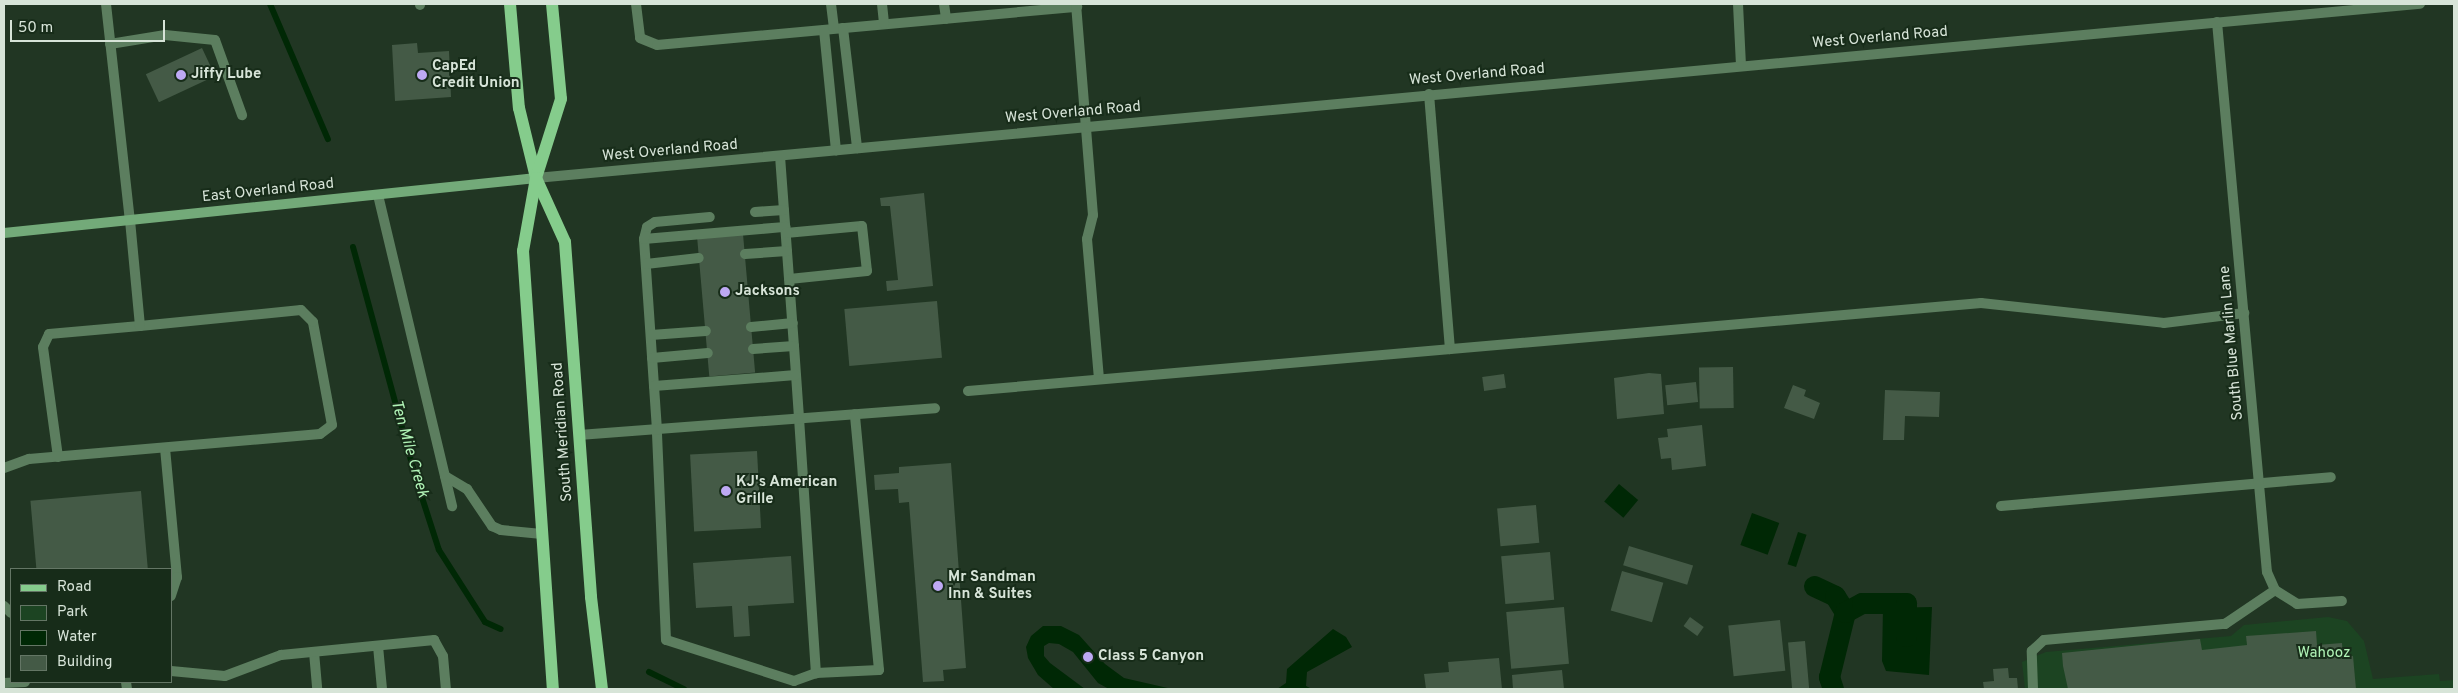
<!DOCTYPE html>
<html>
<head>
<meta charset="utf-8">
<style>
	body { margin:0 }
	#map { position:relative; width:2458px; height:693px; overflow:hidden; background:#213623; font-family:Overpass,sans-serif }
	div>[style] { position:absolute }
	.green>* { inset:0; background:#1c4422 }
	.water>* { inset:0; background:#002805; transform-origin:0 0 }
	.stream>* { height:6px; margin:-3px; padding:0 3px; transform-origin:3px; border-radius:3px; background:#002805 }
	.canal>* { height:21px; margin:-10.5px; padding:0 10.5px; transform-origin:10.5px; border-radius:10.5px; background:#002805 }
	.building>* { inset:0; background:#445a46; transform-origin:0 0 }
	.service>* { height:10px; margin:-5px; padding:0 5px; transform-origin:5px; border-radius:5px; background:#5c7e5f }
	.minor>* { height:10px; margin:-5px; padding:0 5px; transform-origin:5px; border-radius:5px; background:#5c7e5f }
	.tertiary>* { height:10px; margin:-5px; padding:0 5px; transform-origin:5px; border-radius:5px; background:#5c7e5f }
	.secondary>* { height:10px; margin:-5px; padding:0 5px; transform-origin:5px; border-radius:5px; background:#73aa79 }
	.primary>* { height:12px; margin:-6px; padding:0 6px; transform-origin:6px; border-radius:6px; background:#85cc8c }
	.dots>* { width:14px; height:14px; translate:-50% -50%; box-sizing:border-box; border:2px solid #172c19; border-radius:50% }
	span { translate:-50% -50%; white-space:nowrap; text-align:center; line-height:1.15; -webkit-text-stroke:4px #172c19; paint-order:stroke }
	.street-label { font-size:15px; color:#d7e4d8 }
	.poi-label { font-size:15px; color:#d7e4d8; font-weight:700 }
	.left { translate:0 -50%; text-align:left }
	.park-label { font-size:15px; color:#b0f3b6 }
	.water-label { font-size:16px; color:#b0f3b6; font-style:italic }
	.frame { position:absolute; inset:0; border:5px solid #d7e4d8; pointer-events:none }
	.legend { position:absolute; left:10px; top:568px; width:162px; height:115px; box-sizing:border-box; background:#172c19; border:1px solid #647665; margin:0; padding:6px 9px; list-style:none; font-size:15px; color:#d7e4d8 }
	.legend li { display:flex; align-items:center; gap:10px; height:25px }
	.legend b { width:25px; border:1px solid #647665 }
	.scale { position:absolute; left:10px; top:20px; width:155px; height:22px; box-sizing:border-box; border:2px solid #d7e4d8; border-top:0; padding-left:6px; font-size:15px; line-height:18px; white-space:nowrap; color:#d7e4d8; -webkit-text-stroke:4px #172c19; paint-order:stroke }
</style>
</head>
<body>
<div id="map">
	<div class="green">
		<i style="clip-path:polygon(2328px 617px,2347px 621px,2364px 641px,2373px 679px,2439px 674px,2440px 681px,2454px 680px,2454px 689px,2025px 689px,2022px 662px,2046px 652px,2231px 636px,2244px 625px)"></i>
	</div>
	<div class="water">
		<i style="left:1619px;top:484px;width:25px;height:23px;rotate:40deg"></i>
		<i style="left:1752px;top:513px;width:29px;height:34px;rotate:20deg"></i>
		<i style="left:1798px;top:532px;width:9px;height:34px;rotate:18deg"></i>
		<i style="clip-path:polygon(1932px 607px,1929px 675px,1886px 671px,1882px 661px,1883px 608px)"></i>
		<i style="clip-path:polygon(1043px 626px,1061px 626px,1079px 635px,1105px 664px,1124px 678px,1172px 689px,1109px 689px,1098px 683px,1073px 652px,1059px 644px,1049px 643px,1044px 646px,1044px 656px,1050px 663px,1085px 689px,1054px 689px,1038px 675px,1028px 658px,1026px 647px,1031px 636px)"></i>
		<i style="clip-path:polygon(1333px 629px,1346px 637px,1352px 647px,1307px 672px,1306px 686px,1312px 689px,1277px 689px,1286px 683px,1287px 669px)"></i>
	</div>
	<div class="stream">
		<i style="left:270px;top:4px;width:147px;rotate:66.8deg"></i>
		<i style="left:353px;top:247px;width:244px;rotate:74.8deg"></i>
		<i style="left:417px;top:482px;width:71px;rotate:72.1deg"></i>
		<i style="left:439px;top:550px;width:85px;rotate:57.4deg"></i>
		<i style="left:485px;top:622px;width:17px;rotate:24deg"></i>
		<i style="left:649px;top:672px;width:39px;rotate:26deg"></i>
	</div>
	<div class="canal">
		<i style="left:1814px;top:586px;width:23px;rotate:25deg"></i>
		<i style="left:1835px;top:596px;width:19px;rotate:58deg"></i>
		<i style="left:1833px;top:689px;width:13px;rotate:-108deg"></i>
		<i style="left:1829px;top:677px;width:67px;rotate:-76.2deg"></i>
		<i style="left:1845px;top:612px;width:19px;rotate:-28deg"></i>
		<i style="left:1862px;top:603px;width:44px"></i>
		<i style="left:1906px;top:603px;width:33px;rotate:90deg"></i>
	</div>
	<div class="building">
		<i style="clip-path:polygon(417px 43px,418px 53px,449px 51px,451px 97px,395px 101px,392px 45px)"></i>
		<i style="left:202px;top:48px;width:31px;height:62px;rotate:65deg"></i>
		<i style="clip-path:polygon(924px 193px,933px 286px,887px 291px,886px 281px,898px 280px,890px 206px,881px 206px,880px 198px)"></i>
		<i style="left:743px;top:234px;width:139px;height:46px;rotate:85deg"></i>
		<i style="left:937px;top:301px;width:57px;height:93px;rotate:85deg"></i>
		<i style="left:1733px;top:367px;width:41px;height:34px;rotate:89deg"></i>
		<i style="clip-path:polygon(1649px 373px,1661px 374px,1664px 414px,1617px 419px,1614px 378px)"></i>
		<i style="left:1504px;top:374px;width:14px;height:22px;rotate:82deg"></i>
		<i style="left:1696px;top:382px;width:20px;height:31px;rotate:84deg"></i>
		<i style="clip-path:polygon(1793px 385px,1806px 390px,1804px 396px,1820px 403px,1814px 419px,1784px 408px)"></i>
		<i style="clip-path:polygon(1885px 390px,1940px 392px,1939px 417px,1905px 416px,1904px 440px,1883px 440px)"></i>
		<i style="clip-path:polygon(1702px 425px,1706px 466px,1672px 470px,1671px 458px,1661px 459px,1658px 438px,1668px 437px,1667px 429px)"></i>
		<i style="left:757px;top:451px;width:77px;height:67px;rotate:87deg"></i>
		<i style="clip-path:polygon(951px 463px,966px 668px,943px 670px,944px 681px,923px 682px,909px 502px,899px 503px,898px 489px,875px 490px,874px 475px,899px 473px,899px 467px)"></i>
		<i style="left:141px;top:491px;width:78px;height:111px;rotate:85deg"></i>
		<i style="left:1536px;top:505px;width:38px;height:39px;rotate:85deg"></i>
		<i style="left:1629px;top:546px;width:67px;height:20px;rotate:17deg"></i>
		<i style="left:1550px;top:552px;width:48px;height:49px;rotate:85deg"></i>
		<i style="clip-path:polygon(791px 556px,794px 603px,748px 606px,750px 636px,734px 637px,732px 606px,696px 608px,693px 563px)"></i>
		<i style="left:1622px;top:571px;width:43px;height:41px;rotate:16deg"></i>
		<i style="left:1564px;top:607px;width:57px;height:58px;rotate:85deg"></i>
		<i style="left:1690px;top:617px;width:17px;height:11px;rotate:36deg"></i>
		<i style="left:1780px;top:620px;width:51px;height:52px;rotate:84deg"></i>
		<i style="clip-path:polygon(2316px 631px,2317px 645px,2342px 643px,2343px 657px,2353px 656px,2356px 689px,2068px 689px,2063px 666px,2062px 653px,2200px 639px,2202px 650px,2247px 645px,2246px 636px)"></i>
		<i style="left:1805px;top:641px;width:48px;height:17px;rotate:85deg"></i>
		<i style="clip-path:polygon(1499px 658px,1502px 689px,1426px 689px,1424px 674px,1449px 672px,1448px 662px)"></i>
		<i style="clip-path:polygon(2008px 668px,2009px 678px,2017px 678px,2018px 689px,1984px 689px,1983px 682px,1994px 681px,1993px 669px)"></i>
		<i style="clip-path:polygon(1562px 670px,1564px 689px,1513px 689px,1512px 675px)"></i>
	</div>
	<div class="service">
		<i style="left:420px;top:4px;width:1px;rotate:90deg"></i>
		<i style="left:636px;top:4px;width:34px;rotate:83deg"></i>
		<i style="left:640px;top:38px;width:18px;rotate:22deg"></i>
		<i style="left:657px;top:45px;width:422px;rotate:-5.2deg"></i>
		<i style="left:831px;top:4px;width:24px;rotate:83deg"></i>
		<i style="left:882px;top:4px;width:20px;rotate:84deg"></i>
		<i style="left:944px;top:4px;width:15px;rotate:82deg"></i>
		<i style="left:1076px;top:4px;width:212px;rotate:85.4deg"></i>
		<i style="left:1093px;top:215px;width:25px;rotate:104deg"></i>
		<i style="left:1087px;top:239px;width:140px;rotate:85.1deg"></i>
		<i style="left:1738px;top:4px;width:62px;rotate:87.2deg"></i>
		<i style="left:843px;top:28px;width:121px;rotate:83.3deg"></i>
		<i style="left:824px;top:30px;width:121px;rotate:84.3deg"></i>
		<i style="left:110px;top:44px;width:56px;rotate:-9.3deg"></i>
		<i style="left:165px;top:35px;width:50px;rotate:5.7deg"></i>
		<i style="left:215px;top:40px;width:80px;rotate:70.2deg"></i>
		<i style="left:1429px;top:94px;width:256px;rotate:85.3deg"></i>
		<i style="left:780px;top:156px;width:191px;rotate:85.8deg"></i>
		<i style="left:794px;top:346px;width:72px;rotate:86deg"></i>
		<i style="left:799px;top:418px;width:256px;rotate:86.2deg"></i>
		<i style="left:816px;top:673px;width:23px;rotate:160deg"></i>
		<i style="left:794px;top:681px;width:134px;rotate:-162.2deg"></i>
		<i style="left:666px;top:640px;width:210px;rotate:-92.5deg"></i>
		<i style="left:657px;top:430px;width:191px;rotate:-93.9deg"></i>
		<i style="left:644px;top:239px;width:142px;rotate:-4.9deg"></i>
		<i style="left:378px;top:195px;width:320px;rotate:76.6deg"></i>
		<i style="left:755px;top:212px;width:29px;rotate:-4deg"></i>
		<i style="left:786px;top:233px;width:76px;rotate:-5.3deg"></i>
		<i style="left:862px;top:226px;width:45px;rotate:83.7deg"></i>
		<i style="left:867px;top:271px;width:78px;rotate:174.1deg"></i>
		<i style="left:644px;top:239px;width:12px;rotate:-76deg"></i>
		<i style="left:647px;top:227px;width:9px;rotate:-32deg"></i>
		<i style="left:655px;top:222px;width:55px;rotate:-5.2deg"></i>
		<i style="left:745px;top:254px;width:42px;rotate:-4.1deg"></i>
		<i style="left:646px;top:264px;width:53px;rotate:-6.5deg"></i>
		<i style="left:751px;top:327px;width:42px;rotate:-5.4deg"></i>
		<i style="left:651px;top:335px;width:55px;rotate:-4.2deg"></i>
		<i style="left:753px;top:349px;width:41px;rotate:-4.2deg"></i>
		<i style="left:652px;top:358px;width:56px;rotate:-5.1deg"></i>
		<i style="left:654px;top:386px;width:142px;rotate:-4.4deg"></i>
		<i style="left:968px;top:391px;width:1017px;rotate:-4.96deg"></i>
		<i style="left:1981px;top:303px;width:184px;rotate:6.2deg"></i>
		<i style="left:2164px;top:323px;width:81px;rotate:-7.1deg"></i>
		<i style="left:579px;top:435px;width:357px;rotate:-4.3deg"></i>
		<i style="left:165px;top:448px;width:130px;rotate:84.7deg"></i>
		<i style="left:177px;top:577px;width:20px;rotate:108deg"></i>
		<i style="left:58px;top:457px;width:111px;rotate:-97.8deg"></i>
		<i style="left:43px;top:347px;width:14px;rotate:-65deg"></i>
		<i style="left:49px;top:334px;width:91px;rotate:-5deg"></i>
		<i style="left:4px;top:468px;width:27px;rotate:-20deg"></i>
		<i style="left:29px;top:459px;width:292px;rotate:-4.9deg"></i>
		<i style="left:320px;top:434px;width:15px;rotate:-37deg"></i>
		<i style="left:332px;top:425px;width:105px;rotate:-100.5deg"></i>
		<i style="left:313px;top:322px;width:17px;rotate:-135deg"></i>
		<i style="left:301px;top:310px;width:162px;rotate:174.3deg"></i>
		<i style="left:140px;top:326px;width:106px;rotate:-95.4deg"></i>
		<i style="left:445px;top:476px;width:26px;rotate:31deg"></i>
		<i style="left:467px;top:489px;width:45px;rotate:56deg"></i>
		<i style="left:492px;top:526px;width:10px;rotate:24deg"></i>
		<i style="left:501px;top:530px;width:41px;rotate:5.6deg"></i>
		<i style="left:2001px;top:506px;width:331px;rotate:-5deg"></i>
		<i style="left:4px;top:606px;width:10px;rotate:45deg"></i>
		<i style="left:378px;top:646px;width:43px;rotate:84.7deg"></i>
		<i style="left:314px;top:652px;width:37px;rotate:85deg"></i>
		<i style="left:816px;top:673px;width:63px;rotate:-2.7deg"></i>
		<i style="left:879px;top:670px;width:257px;rotate:-95.4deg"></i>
		<i style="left:225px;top:676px;width:60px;rotate:-20.6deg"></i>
		<i style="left:281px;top:655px;width:154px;rotate:-5.6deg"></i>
		<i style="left:434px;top:640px;width:18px;rotate:61deg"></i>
		<i style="left:443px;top:656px;width:33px;rotate:85deg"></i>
		<i style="left:126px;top:682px;width:7px;rotate:82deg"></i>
		<i style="left:2033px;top:689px;width:38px;rotate:-92deg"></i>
		<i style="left:2032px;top:651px;width:16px;rotate:-43deg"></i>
		<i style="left:2044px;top:640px;width:182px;rotate:-5.1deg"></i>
		<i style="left:2225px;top:624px;width:60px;rotate:-34.2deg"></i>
	</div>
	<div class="minor">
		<i style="left:106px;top:4px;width:217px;rotate:83.7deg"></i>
		<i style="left:2217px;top:22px;width:552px;rotate:84.81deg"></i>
		<i style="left:2267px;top:572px;width:20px;rotate:66deg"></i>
		<i style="left:2275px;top:590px;width:26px;rotate:32deg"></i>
		<i style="left:2297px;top:604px;width:45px;rotate:-3.8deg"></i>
		<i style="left:171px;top:671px;width:54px;rotate:5.3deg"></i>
		<i style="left:4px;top:683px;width:21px;rotate:-3deg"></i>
	</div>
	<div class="tertiary">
		<i style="left:536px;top:178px;width:1892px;rotate:-5.28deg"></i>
	</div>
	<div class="secondary">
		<i style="left:4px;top:233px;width:535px;rotate:-5.9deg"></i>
	</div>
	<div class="primary">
		<i style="left:510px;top:4px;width:104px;rotate:85.1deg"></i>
		<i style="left:519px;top:108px;width:72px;rotate:76.3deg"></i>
		<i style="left:536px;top:178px;width:70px;rotate:65.6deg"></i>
		<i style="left:565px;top:242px;width:356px;rotate:85.8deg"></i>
		<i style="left:591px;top:597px;width:93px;rotate:83.2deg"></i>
		<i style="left:552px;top:4px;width:95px;rotate:84.6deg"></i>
		<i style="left:561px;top:99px;width:83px;rotate:107.6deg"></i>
		<i style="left:536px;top:178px;width:74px;rotate:100.1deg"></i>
		<i style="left:523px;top:251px;width:439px;rotate:86.1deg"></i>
	</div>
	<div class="dots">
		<i style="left:181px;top:75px;background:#bea9f4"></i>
		<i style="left:422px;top:75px;background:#bea9f4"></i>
		<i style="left:725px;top:292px;background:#bea9f4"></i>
		<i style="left:726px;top:491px;background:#bea9f4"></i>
		<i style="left:938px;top:586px;background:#bea9f4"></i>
		<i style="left:1088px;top:657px;background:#bea9f4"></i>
	</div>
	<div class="street-label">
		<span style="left:1880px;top:38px;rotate:-5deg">West Overland Road</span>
		<span style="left:1477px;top:75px;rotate:-5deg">West Overland Road</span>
		<span style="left:1073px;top:113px;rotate:-5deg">West Overland Road</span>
		<span style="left:670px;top:151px;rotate:-5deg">West Overland Road</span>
		<span style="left:268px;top:191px;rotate:-6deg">East Overland Road</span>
		<span style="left:2232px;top:343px;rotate:-95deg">South Blue Marlin Lane</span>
		<span style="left:563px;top:432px;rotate:-94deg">South Meridian Road</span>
	</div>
	<div class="poi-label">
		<span class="left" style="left:432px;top:75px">CapEd<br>Credit Union</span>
		<span class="left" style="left:191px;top:75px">Jiffy Lube</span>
		<span class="left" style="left:735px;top:292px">Jacksons</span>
		<span class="left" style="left:736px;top:491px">KJ's American<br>Grille</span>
		<span class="left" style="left:948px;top:586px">Mr Sandman<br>Inn &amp; Suites</span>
		<span class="left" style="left:1098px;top:657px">Class 5 Canyon</span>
	</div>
	<div class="park-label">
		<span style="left:2324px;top:654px">Wahooz</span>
	</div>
	<div class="water-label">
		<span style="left:409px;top:449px;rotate:74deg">Ten Mile Creek</span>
	</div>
	<div class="frame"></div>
	<ul class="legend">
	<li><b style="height:6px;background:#85cc8c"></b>Road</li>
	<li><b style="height:14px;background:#1c4422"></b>Park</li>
	<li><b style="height:14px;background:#002805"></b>Water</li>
	<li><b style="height:14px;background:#445a46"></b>Building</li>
	</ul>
	<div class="scale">50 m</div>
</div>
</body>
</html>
